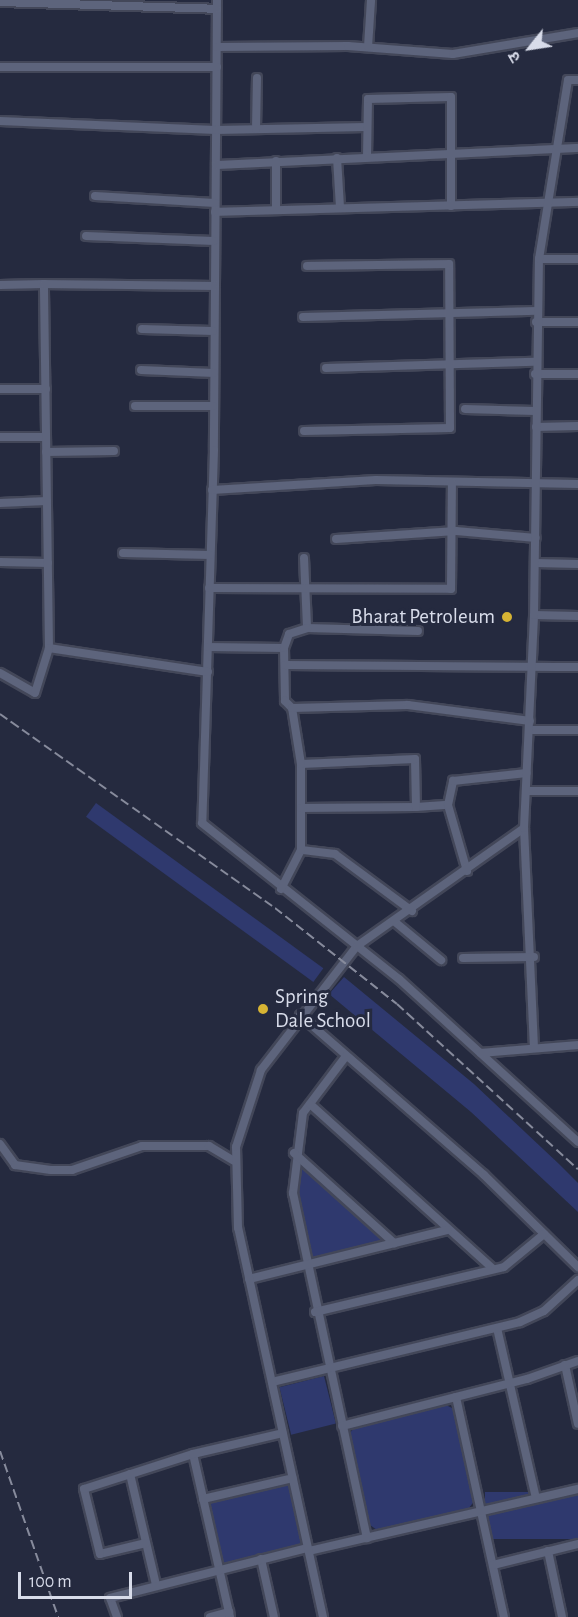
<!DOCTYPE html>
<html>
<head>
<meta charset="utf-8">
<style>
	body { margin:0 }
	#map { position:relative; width:578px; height:1617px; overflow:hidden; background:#252a3f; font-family:"Alegreya Sans","Noto Sans Devanagari",sans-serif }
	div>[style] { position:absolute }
	.green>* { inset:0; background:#2f396e; transform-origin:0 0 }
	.roads { filter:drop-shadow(2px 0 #434759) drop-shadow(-2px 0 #434759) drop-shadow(0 2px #434759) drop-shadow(0 -2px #434759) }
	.minor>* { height:8px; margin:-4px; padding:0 4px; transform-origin:4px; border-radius:4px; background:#5d647c }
	.rail>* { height:2px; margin-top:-1px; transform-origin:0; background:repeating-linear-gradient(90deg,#878b9c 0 9px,transparent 0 13.5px) }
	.dots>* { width:16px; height:16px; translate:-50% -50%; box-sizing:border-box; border:3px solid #252a3f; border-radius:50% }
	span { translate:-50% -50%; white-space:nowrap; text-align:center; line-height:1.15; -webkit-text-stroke:6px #252a3f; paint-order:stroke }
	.poi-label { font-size:21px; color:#d8dcea }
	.right { translate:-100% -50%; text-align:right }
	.left { translate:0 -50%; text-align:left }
	.north { position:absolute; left:500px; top:18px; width:60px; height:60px; -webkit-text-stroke:4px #252a3f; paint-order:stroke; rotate:240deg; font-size:16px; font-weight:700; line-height:24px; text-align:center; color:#d8dcea }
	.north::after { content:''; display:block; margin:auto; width:21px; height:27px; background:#d8dcea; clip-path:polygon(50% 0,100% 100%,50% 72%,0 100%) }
	.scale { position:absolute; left:18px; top:1572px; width:114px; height:27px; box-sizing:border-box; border:3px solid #d8dcea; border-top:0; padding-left:8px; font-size:18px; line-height:21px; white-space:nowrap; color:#d8dcea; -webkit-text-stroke:4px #252a3f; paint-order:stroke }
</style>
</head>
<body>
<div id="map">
	<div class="green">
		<i style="left:96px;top:803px;width:281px;height:17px;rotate:36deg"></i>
		<i style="clip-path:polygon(344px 977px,474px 1084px,559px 1164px,578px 1183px,578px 1212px,471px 1112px,329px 994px)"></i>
		<i style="clip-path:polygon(299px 1163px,386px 1240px,309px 1258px,298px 1200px)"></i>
		<i style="left:324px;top:1376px;width:49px;height:46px;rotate:76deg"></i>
		<i style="clip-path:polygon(446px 1405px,454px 1409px,475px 1500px,469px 1508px,377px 1530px,370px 1525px,348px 1435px,354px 1428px)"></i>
		<i style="left:289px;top:1484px;width:63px;height:82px;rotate:77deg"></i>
		<i style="left:578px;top:1492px;width:47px;height:93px;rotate:90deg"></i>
	</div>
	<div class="roads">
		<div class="minor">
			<i style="left:217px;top:0;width:450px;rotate:90.4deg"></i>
			<i style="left:214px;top:450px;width:373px;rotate:91.8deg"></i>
			<i style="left:202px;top:823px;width:251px;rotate:38.4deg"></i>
			<i style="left:399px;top:979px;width:242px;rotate:42.3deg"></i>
			<i style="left:0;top:2px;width:217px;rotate:1.8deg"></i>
			<i style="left:217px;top:47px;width:131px;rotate:-0.4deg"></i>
			<i style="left:348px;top:46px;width:105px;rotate:4.4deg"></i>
			<i style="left:453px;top:54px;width:127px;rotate:-9.5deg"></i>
			<i style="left:368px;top:47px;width:47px;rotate:-86.3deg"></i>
			<i style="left:0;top:67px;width:217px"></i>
			<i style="left:0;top:121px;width:216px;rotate:2.4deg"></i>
			<i style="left:216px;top:130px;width:150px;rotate:-1.1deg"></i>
			<i style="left:256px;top:129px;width:51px;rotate:-88.9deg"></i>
			<i style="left:367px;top:157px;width:58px;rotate:-89deg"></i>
			<i style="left:368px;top:99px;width:83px;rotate:-1.4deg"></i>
			<i style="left:451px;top:97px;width:109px;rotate:90deg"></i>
			<i style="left:337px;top:158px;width:49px;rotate:86.5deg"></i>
			<i style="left:216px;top:165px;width:362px;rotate:-2.7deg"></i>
			<i style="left:95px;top:196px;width:120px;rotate:3.3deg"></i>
			<i style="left:276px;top:208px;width:47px;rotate:-90deg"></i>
			<i style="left:215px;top:212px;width:363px;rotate:-1.6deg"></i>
			<i style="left:86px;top:236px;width:128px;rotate:2.2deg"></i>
			<i style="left:539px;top:259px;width:39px"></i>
			<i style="left:0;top:285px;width:44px;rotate:-1.3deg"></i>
			<i style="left:303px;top:317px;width:234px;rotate:-1.5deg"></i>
			<i style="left:536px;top:322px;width:42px"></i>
			<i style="left:142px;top:329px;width:71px;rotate:1.6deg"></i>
			<i style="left:326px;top:368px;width:208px;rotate:-1.7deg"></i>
			<i style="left:141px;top:370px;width:73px;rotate:2.4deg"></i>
			<i style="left:535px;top:374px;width:43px"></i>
			<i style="left:0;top:389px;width:46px"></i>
			<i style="left:135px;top:406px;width:78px"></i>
			<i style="left:465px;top:409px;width:70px;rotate:1.6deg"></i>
			<i style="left:536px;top:427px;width:42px;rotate:-1.4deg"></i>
			<i style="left:304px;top:431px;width:146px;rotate:-1.2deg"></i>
			<i style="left:450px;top:428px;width:164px;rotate:-90.3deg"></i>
			<i style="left:449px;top:264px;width:142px;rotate:179.2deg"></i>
			<i style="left:0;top:437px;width:46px"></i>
			<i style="left:46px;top:452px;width:68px;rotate:-0.8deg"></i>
			<i style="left:212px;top:490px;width:164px;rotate:-3.5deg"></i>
			<i style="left:376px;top:480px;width:202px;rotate:1.1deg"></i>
			<i style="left:0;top:503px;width:47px;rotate:-2.4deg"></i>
			<i style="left:336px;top:539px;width:120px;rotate:-3.8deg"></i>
			<i style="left:456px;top:531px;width:80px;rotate:5deg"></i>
			<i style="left:123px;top:553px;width:87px;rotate:1.3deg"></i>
			<i style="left:304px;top:558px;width:70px;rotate:87.5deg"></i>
			<i style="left:307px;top:628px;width:111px;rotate:1.5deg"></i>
			<i style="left:0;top:562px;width:48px;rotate:1.2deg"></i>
			<i style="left:535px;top:563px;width:43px;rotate:1.3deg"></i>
			<i style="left:209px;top:588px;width:242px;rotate:0.2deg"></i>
			<i style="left:451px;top:589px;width:107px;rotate:-89.5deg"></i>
			<i style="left:534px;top:615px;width:44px;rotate:1.3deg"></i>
			<i style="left:208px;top:647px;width:76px;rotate:0.8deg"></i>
			<i style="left:284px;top:648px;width:53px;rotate:88.9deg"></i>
			<i style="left:285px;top:701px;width:10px;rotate:45deg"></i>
			<i style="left:284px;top:648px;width:15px;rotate:-70deg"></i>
			<i style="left:289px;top:634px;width:19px;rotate:-18deg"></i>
			<i style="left:285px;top:665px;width:293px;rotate:0.4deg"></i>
			<i style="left:208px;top:672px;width:161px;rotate:-171.4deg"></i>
			<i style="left:49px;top:648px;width:364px;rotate:-90.8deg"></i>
			<i style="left:44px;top:284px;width:169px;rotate:0.7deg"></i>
			<i style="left:0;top:673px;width:40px;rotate:29.7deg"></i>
			<i style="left:35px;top:693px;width:47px;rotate:-72.7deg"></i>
			<i style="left:529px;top:730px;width:49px"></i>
			<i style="left:526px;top:791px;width:52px"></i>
			<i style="left:416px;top:807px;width:32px;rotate:-4deg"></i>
			<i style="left:301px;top:808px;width:44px;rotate:-90deg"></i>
			<i style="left:524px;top:828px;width:219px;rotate:87.4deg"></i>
			<i style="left:467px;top:871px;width:69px;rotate:-106.1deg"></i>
			<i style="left:448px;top:805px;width:25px;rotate:-78deg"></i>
			<i style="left:453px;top:781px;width:74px;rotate:-6.2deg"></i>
			<i style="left:281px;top:889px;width:44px;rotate:-62.9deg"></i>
			<i style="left:412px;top:911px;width:96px;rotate:-143.5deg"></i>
			<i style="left:335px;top:854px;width:34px;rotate:-173deg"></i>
			<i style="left:301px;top:850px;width:42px;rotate:-90deg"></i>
			<i style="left:301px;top:808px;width:115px;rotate:-0.5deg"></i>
			<i style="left:416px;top:807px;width:48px;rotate:-91.2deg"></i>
			<i style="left:415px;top:759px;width:114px;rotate:177.5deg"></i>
			<i style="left:301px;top:764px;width:57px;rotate:-99.1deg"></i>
			<i style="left:292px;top:708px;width:116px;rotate:-1.5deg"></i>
			<i style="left:408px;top:705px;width:123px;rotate:7.5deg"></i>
			<i style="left:395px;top:922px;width:60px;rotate:39.6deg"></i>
			<i style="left:463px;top:958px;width:71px;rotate:-0.8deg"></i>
			<i style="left:300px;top:1015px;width:244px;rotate:41deg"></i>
			<i style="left:484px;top:1175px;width:132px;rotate:44.4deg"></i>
			<i style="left:481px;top:1053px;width:97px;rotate:-4.7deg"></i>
			<i style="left:346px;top:1056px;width:71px;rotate:127deg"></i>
			<i style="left:303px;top:1113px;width:81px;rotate:97.1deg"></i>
			<i style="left:293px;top:1193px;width:353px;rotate:77.9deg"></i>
			<i style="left:310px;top:1104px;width:246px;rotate:42deg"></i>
			<i style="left:0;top:1144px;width:26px;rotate:54deg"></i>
			<i style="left:15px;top:1165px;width:36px;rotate:8deg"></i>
			<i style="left:51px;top:1170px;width:21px"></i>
			<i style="left:72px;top:1170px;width:74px;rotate:-18.9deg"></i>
			<i style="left:142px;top:1146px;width:67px"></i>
			<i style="left:209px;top:1146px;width:29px;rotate:31deg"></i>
			<i style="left:294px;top:1153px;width:135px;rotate:42deg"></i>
			<i style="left:249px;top:1279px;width:204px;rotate:-13.9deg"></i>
			<i style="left:315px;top:1312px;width:194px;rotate:-13.4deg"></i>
			<i style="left:504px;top:1267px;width:52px;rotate:-39.5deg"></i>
			<i style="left:497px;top:1328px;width:174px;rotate:77.1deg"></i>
			<i style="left:565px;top:1365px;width:60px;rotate:77.6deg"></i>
			<i style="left:272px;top:1382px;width:255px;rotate:-13.6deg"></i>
			<i style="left:520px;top:1322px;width:26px;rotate:-25deg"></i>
			<i style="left:544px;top:1311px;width:46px;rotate:-42.4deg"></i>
			<i style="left:456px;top:1397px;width:225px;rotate:77.7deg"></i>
			<i style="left:342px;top:1426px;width:191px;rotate:-14.3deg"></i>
			<i style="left:527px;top:1379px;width:54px;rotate:-19.4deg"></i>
			<i style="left:193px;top:1454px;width:167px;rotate:77.2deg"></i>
			<i style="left:130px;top:1474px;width:114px;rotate:76.8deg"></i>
			<i style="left:203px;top:1499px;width:92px;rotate:-13.1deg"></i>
			<i style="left:146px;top:1543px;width:47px;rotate:166.6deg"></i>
			<i style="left:100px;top:1554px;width:67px;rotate:-103.8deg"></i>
			<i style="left:84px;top:1489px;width:114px;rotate:-17.8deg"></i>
			<i style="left:193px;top:1454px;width:92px;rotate:-13.1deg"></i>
			<i style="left:309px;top:1551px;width:276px;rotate:-13deg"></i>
			<i style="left:548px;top:1551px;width:67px;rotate:78deg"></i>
			<i style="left:261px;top:1559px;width:59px;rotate:77.4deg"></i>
			<i style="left:493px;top:1565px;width:88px;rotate:-13.9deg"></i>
			<i style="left:117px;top:1617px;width:20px;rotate:-110deg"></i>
			<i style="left:110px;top:1598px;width:204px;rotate:-14.2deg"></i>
			<i style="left:210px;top:1617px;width:20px;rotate:-15deg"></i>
			<i style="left:323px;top:1617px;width:398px;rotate:-102.3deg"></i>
			<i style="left:238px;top:1228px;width:81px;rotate:-91.4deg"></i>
			<i style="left:236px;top:1147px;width:81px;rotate:-72deg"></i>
			<i style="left:261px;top:1070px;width:157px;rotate:-52.3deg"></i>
			<i style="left:357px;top:946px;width:204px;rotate:-35.2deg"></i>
			<i style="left:524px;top:828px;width:213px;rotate:-87.3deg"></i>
			<i style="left:534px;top:615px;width:356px;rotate:-89.2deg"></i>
			<i style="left:539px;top:259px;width:181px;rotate:-80.8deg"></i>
			<i style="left:568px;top:80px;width:10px"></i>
		</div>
	</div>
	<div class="rail">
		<i style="left:0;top:714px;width:337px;rotate:35.2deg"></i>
		<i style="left:275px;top:908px;width:155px;rotate:38.2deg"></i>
		<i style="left:397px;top:1004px;width:245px;rotate:42.4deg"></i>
		<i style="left:0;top:1451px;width:176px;rotate:70.7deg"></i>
	</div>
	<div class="dots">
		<i style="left:507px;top:617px;background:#d7b434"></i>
		<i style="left:263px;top:1009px;background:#d7b434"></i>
	</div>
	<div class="poi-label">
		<span class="right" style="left:495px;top:617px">Bharat Petroleum</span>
		<span class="left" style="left:275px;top:1009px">Spring<br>Dale School</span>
	</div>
	<div class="north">उ</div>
	<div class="scale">100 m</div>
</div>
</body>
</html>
